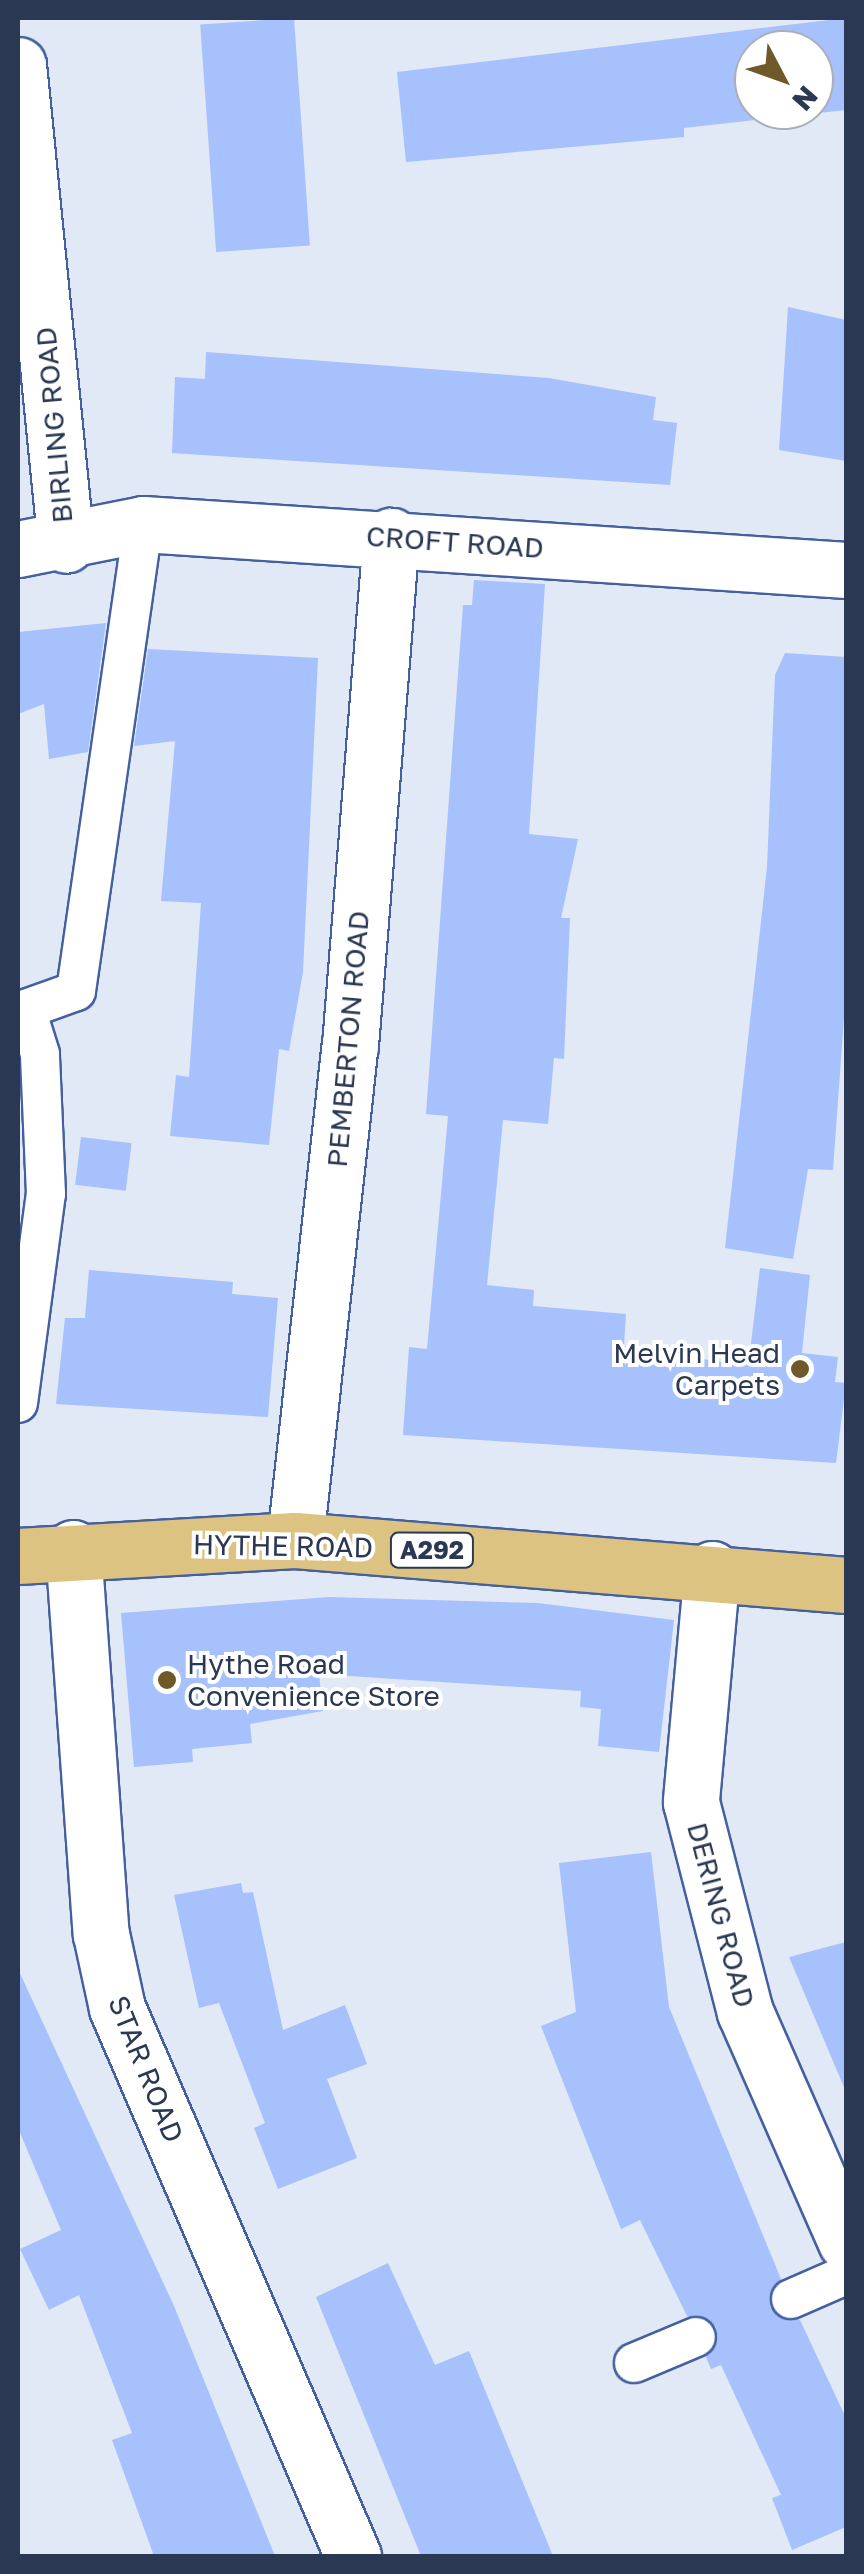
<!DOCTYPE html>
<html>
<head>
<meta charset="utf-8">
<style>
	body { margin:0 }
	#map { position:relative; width:864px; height:2574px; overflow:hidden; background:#e1e8f6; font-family:"Golos Text",sans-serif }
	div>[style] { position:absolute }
	.building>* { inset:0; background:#a6c1fc; transform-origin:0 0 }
	.roads { filter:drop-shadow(2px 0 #44609f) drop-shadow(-2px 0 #44609f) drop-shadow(0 2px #44609f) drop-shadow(0 -2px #44609f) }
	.lane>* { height:38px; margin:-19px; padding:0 19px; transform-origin:19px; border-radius:19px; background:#fff }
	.street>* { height:55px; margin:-27.5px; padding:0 27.5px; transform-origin:27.5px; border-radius:27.5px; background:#fff }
	.primary>* { height:55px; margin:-27.5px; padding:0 27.5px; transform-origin:27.5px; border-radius:27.5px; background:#ddc381 }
	.dots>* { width:28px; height:28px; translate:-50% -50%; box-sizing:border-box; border:5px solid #fff; border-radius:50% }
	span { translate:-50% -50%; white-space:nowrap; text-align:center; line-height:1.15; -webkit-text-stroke:8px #fff; paint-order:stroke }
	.shield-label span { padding:2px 8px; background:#fff; border:2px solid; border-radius:8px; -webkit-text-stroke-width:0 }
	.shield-label { font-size:25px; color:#2b3854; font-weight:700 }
	.street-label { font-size:28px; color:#2b3854 }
	.poi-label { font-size:28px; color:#2b3854 }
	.right { translate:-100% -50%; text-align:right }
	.left { translate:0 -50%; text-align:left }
	.frame { position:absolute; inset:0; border:20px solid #2b3854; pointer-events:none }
	.north { position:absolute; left:734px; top:30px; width:100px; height:100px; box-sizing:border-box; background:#fff; border:2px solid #aaafbb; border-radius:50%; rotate:131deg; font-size:28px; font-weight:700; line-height:40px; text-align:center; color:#2b3854 }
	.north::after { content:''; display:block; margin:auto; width:35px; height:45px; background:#6f5929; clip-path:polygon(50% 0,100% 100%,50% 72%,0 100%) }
</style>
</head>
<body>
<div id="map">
	<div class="building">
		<i style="left:294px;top:18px;width:228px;height:94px;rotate:86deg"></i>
		<i style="clip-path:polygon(evenodd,846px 18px,846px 110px,684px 128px,684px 137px,406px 162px,397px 72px,846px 18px,754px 50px,814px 50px,814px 110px,754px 110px,754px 50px)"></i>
		<i style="clip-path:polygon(788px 307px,846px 320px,846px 461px,779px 450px)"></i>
		<i style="clip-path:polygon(206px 352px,549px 378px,656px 397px,653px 420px,677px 423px,670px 485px,172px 453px,175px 377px,205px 379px)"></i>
		<i style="clip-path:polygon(474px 580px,545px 584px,529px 834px,578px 839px,561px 918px,570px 918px,564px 1059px,554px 1058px,548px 1124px,503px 1120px,487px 1285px,534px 1290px,533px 1306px,626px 1314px,624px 1346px,721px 1362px,749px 1360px,760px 1268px,810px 1275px,802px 1353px,838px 1357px,835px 1382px,846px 1383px,836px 1463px,403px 1435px,409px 1347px,427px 1349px,448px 1116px,426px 1114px,463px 605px,472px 605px)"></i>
		<i style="clip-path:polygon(106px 623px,88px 752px,49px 759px,44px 704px,18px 714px,18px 632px)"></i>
		<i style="clip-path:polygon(148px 649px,318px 658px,303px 972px,289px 1051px,279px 1049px,269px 1145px,170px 1136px,176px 1075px,189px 1077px,201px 903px,161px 901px,175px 741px,134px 746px)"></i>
		<i style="clip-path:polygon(785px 653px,846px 657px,846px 990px,833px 1170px,808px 1169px,793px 1259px,725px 1248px,767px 867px,775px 675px)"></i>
		<i style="left:81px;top:1137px;width:51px;height:48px;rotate:7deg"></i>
		<i style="clip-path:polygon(89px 1270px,233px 1282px,232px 1294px,278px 1298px,268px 1417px,56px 1404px,65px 1318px,85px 1318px)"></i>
		<i style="clip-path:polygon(329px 1597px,538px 1603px,674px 1620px,659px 1752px,598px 1746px,601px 1709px,580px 1707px,581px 1691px,319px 1674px,323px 1711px,250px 1724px,252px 1743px,192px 1749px,193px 1762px,134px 1767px,121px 1613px)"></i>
		<i style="clip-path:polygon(651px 1852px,669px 2007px,781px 2279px,770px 2307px,800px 2320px,846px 2418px,846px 2527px,792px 2550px,772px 2498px,781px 2495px,721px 2365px,711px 2369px,706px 2357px,716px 2327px,687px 2316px,640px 2220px,621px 2229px,541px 2026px,576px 2012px,559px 1863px)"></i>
		<i style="clip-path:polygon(241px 1883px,243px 1893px,253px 1892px,283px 2030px,345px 2005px,367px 2064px,327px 2079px,357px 2158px,278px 2189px,254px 2128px,265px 2123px,219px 2003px,199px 2008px,174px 1895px)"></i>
		<i style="clip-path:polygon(846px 1942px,846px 2092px,789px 1957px)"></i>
		<i style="clip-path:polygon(18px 1969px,174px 2306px,275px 2556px,154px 2556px,112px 2440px,132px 2433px,79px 2295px,49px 2310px,20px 2249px,61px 2230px,18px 2128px)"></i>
		<i style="clip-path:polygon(388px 2263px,435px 2365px,469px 2351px,553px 2556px,421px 2556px,316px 2297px)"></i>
	</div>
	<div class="roads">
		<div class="lane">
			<i style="left:18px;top:1403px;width:211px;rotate:-82.4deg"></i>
			<i style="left:46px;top:1194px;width:140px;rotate:-92.5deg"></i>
			<i style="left:40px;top:1054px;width:47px;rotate:-107.3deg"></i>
			<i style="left:26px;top:1009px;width:53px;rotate:-19.8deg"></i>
			<i style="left:76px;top:991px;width:472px;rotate:-81.8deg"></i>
			<i style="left:791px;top:2299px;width:60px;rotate:-23.6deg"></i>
			<i style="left:634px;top:2363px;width:67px;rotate:-22.8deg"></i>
		</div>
		<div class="street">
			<i style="left:18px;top:65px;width:482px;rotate:84.3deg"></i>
			<i style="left:18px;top:549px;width:127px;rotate:-11.3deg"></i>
			<i style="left:143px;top:524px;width:705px;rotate:3.74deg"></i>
			<i style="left:295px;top:1540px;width:498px;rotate:-83.7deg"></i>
			<i style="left:350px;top:1045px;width:511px;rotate:-85.39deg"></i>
			<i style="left:73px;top:1548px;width:387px;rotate:85.9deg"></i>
			<i style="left:101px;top:1934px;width:76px;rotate:77.8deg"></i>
			<i style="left:117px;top:2008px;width:597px;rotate:66.7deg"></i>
			<i style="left:712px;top:1569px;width:234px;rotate:95.2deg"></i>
			<i style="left:691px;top:1802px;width:217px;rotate:75.6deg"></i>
			<i style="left:745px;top:2012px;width:251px;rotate:66.3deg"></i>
		</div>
		<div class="primary">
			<i style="left:18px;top:1556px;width:277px;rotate:-3.3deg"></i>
			<i style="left:295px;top:1540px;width:553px;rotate:4.67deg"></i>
		</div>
	</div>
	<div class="dots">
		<i style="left:800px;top:1369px;background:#6f5929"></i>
		<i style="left:167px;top:1680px;background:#6f5929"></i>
	</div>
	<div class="shield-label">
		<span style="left:432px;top:1550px">A292</span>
	</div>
	<div class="street-label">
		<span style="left:54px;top:425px;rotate:-95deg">BIRLING ROAD</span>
		<span style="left:455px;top:542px;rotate:4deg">CROFT ROAD</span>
		<span style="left:348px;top:1039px;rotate:-85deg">PEMBERTON ROAD</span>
		<span style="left:283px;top:1546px;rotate:1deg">HYTHE ROAD</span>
		<span style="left:721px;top:1915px;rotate:75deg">DERING ROAD</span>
		<span style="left:146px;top:2069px;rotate:68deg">STAR ROAD</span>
	</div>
	<div class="poi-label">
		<span class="right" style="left:780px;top:1369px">Melvin Head<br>Carpets</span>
		<span class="left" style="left:187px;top:1680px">Hythe Road<br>Convenience Store</span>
	</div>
	<div class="frame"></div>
	<div class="north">N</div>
</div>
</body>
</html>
